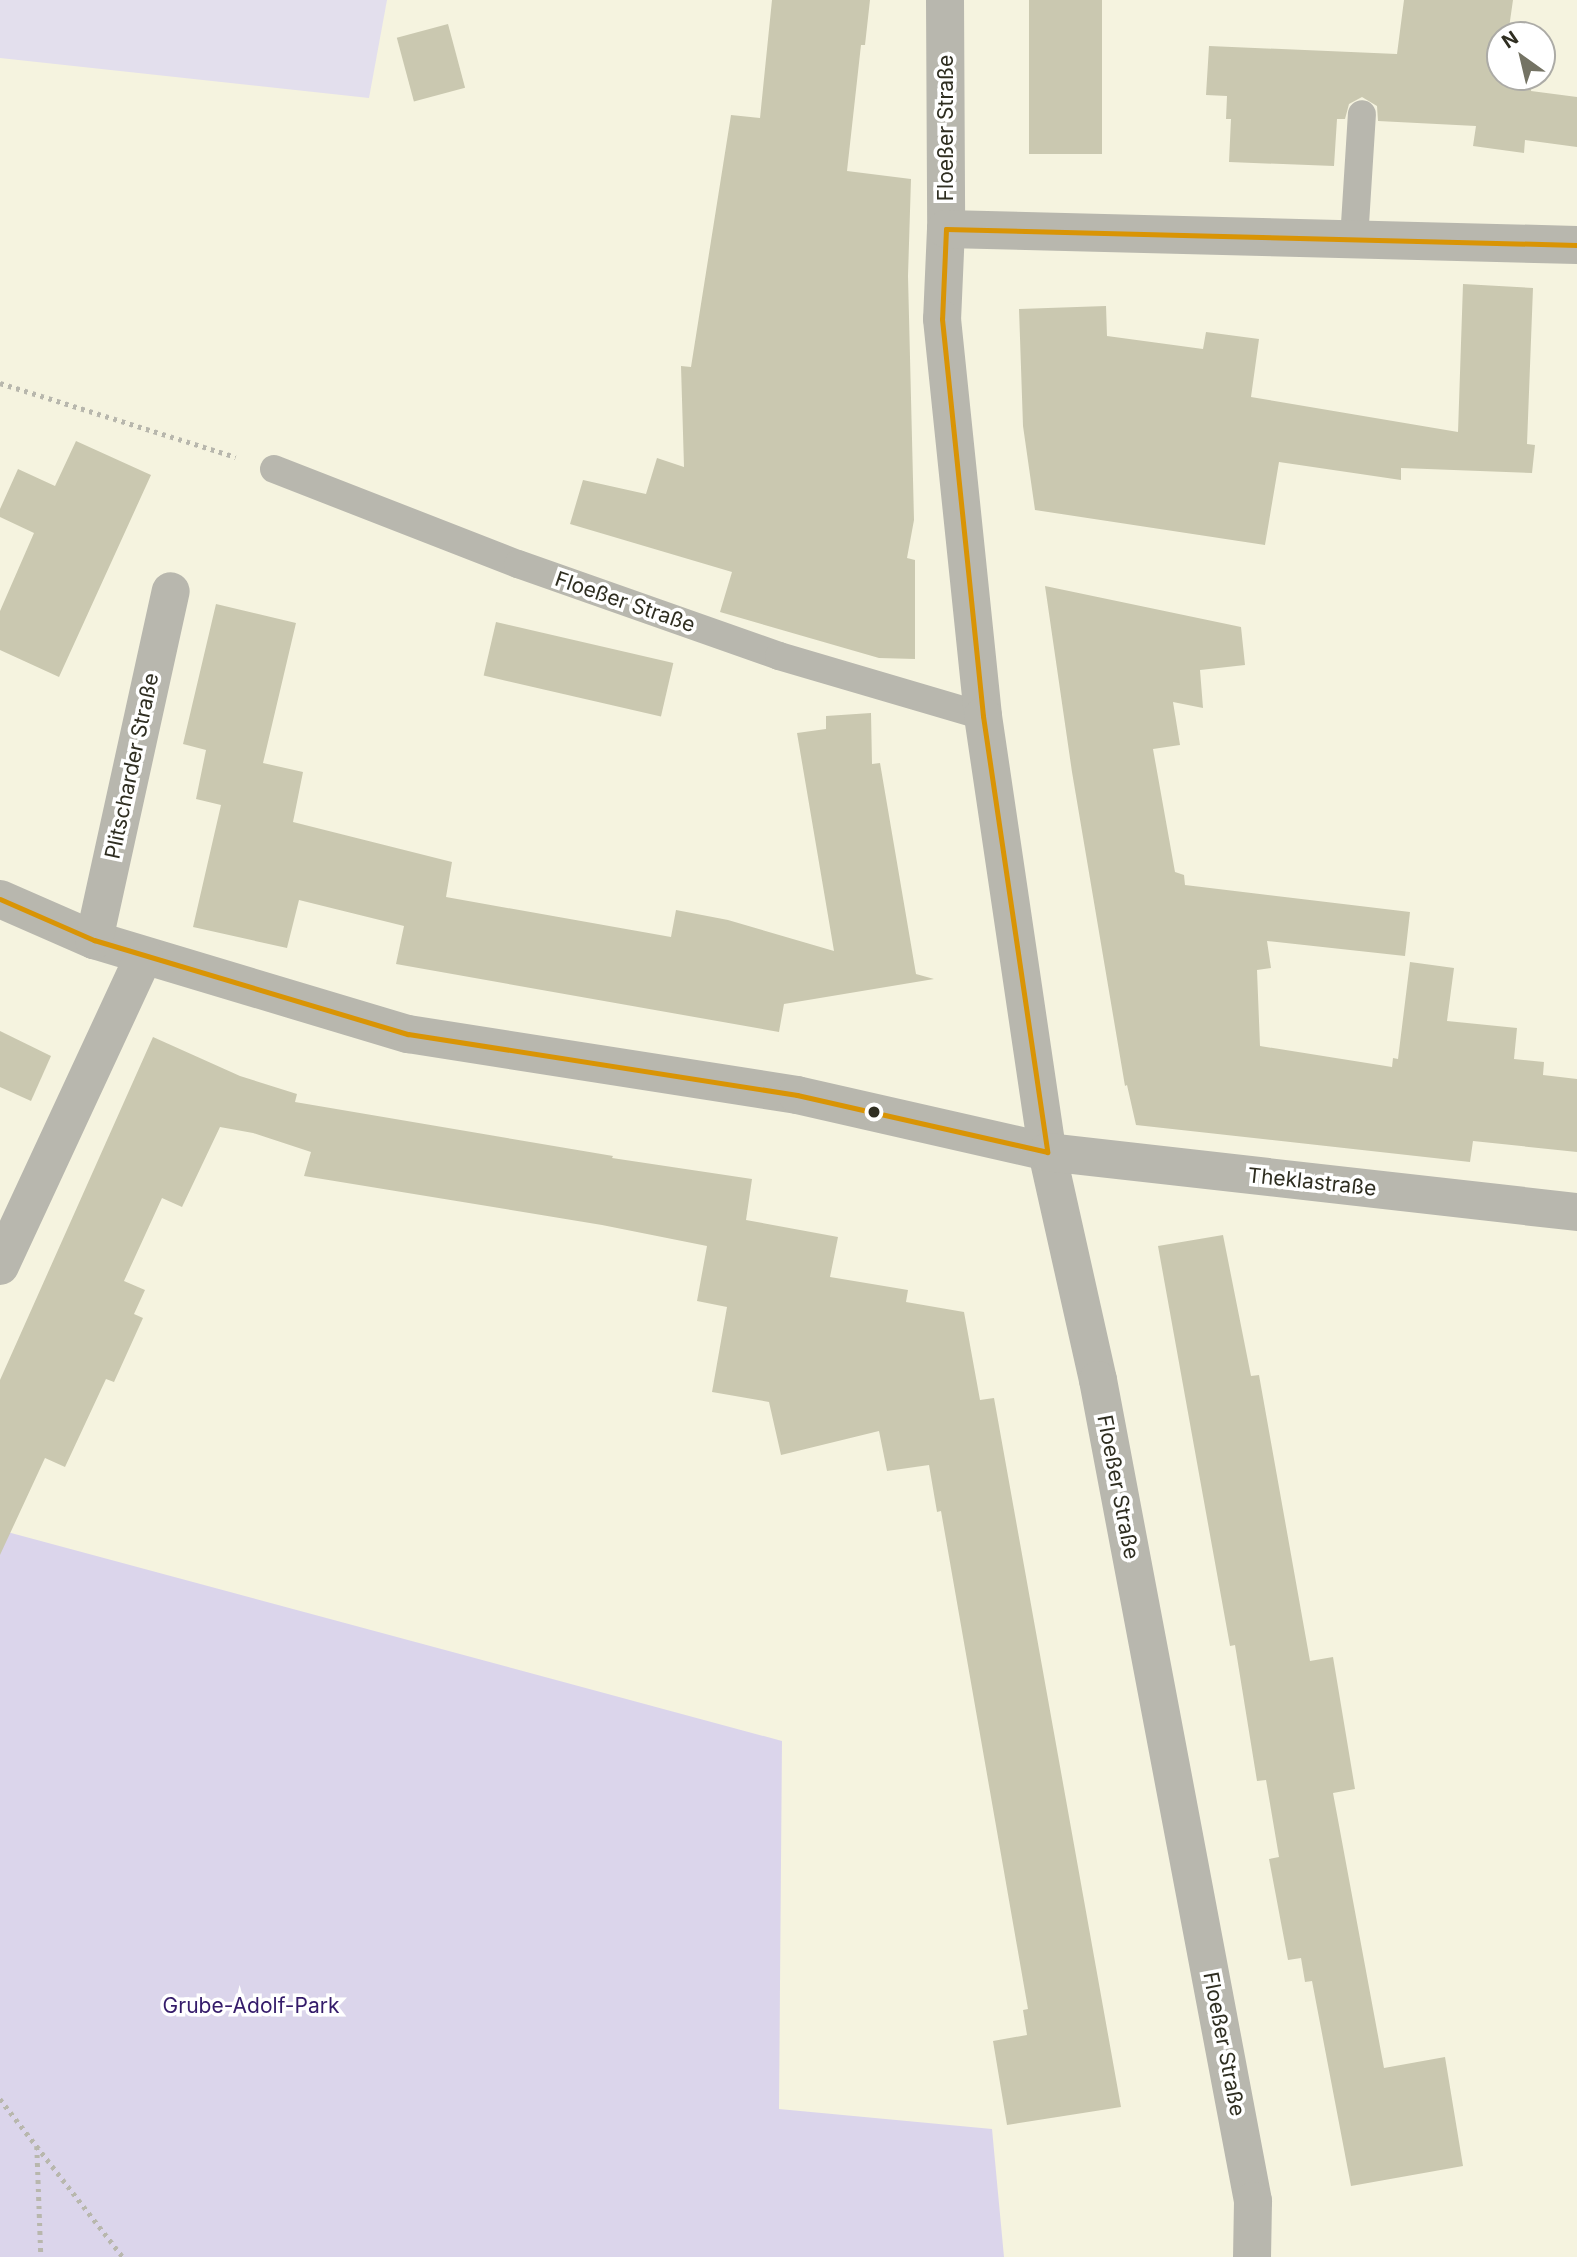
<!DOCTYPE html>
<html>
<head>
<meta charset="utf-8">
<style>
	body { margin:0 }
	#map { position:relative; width:1577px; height:2257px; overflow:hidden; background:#f5f3df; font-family:Inter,sans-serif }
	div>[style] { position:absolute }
	.green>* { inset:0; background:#e3dfed }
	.forest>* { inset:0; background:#dbd5eb }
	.building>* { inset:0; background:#cac8b0; transform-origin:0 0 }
	.path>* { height:4.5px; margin-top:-2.25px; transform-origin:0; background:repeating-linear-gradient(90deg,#b8b7ad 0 3.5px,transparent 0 8.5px) }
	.lane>* { height:28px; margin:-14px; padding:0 14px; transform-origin:14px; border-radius:14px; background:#b8b7ae }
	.street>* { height:38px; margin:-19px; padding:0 19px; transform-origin:19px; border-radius:19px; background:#b8b7ae }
	.bus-1>* { height:5px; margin:-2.5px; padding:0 2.5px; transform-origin:2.5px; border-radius:2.5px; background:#d99405 }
	.dots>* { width:19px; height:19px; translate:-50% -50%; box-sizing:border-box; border:4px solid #fff; border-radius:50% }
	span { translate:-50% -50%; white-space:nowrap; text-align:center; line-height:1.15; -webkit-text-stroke:7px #fff; paint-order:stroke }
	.street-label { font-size:21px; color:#2f2e21 }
	.park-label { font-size:21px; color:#351c6a }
	.north { position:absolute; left:1486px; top:21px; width:70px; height:70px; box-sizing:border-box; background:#fff; border:2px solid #acaba6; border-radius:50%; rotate:326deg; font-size:19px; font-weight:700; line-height:28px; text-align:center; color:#2f2e21 }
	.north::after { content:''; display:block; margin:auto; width:24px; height:32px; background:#747364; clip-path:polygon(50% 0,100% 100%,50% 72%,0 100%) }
</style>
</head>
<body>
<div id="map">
	<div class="green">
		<i style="clip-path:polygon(0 0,387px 0,369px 98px,0 58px)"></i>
	</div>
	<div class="forest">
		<i style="clip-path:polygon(0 1530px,782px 1741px,779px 2109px,992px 2129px,1004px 2257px,0 2257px)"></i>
	</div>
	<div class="building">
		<i style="clip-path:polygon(772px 0,870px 0,865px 45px,861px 45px,847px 171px,911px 179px,908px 276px,914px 520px,907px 558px,915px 560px,915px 659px,879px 658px,720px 612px,732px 572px,570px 524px,583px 480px,646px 494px,657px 458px,684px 467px,681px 366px,691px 367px,731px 115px,760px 118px)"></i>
		<i style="left:1029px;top:0;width:73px;height:154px"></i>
		<i style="clip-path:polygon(1404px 0,1513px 0,1508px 35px,1500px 35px,1500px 77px,1532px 79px,1531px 91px,1577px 97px,1577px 147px,1525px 140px,1524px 153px,1473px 146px,1476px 126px,1378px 121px,1377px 106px,1362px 97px,1349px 104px,1345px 119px,1337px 119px,1334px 166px,1229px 162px,1231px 119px,1226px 119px,1227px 96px,1206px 95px,1209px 46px,1397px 54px)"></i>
		<i style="left:448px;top:24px;width:66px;height:53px;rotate:75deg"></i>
		<i style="clip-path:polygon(1463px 284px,1533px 288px,1527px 444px,1535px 445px,1532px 473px,1401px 468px,1401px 480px,1279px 462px,1265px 545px,1035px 510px,1023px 426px,1019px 309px,1106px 306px,1107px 336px,1203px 349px,1206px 332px,1259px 339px,1251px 397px,1458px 432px)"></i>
		<i style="clip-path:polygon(76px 441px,151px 475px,59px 677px,0 650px,0 611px,34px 533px,0 517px,0 509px,18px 469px,55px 486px)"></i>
		<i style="clip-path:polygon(1045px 586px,1241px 627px,1245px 665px,1200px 670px,1203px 708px,1173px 702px,1180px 745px,1153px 749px,1175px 872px,1184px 875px,1185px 885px,1410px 912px,1405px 956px,1267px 941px,1271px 968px,1257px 970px,1260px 1046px,1392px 1067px,1393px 1058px,1398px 1059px,1410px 962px,1454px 968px,1447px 1021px,1517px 1028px,1514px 1059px,1544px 1062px,1543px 1075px,1577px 1079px,1577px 1152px,1473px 1141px,1470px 1162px,1136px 1125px,1127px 1085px,1125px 1086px,1072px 772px)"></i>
		<i style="clip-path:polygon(216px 604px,296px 623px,263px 763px,303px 772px,293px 822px,452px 862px,446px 897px,671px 937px,676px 910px,728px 920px,834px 951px,797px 733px,826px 729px,826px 716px,871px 713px,872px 764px,880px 763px,916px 974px,934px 979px,784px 1004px,779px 1032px,396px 964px,404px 926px,299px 900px,287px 948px,193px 927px,221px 805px,196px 799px,206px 750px,183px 744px)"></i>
		<i style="left:496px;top:622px;width:182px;height:55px;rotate:13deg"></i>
		<i style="clip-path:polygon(0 1031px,51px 1056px,31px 1101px,0 1087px)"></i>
		<i style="clip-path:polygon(153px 1037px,240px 1076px,297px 1094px,295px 1102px,613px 1156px,612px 1158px,752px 1179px,746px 1220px,838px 1237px,830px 1277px,908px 1290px,906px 1302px,964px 1312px,980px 1400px,994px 1398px,1121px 2107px,1007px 2125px,993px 2041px,1027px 2035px,1023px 2010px,1028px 2009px,941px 1511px,937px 1512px,929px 1465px,887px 1471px,879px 1431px,781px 1455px,769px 1402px,712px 1392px,727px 1307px,697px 1301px,707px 1246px,602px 1225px,304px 1176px,311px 1152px,253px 1133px,220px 1127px,182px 1207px,162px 1198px,124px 1281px,145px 1290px,134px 1314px,143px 1318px,114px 1382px,106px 1379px,65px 1467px,45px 1458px,0 1555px,0 1380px)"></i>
		<i style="clip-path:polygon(1223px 1235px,1251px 1376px,1259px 1375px,1310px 1661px,1333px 1657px,1355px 1789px,1333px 1793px,1384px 2068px,1445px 2057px,1463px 2166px,1351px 2186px,1312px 1981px,1305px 1982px,1301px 1958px,1288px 1960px,1269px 1859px,1279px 1857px,1266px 1780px,1257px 1781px,1235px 1645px,1230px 1646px,1158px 1246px)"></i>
	</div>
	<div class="path">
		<i style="left:0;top:383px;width:247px;rotate:17.4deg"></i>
		<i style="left:0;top:2099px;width:200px;rotate:52.1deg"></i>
		<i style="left:37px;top:2146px;width:111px;rotate:87.9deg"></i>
	</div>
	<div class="lane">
		<i style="left:1354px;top:240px;width:126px;rotate:-86.4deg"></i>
		<i style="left:274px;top:469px;width:262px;rotate:21.3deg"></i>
		<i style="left:518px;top:564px;width:277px;rotate:19.4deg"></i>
		<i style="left:779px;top:656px;width:213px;rotate:16.4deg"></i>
	</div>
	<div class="street">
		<i style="left:945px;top:0;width:229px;rotate:89.7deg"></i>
		<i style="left:946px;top:229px;width:90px;rotate:92.5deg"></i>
		<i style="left:942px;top:319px;width:399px;rotate:84.1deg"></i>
		<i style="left:983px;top:716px;width:441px;rotate:81.6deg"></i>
		<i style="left:1047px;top:1152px;width:234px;rotate:77.4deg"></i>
		<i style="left:1098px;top:1380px;width:836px;rotate:79.31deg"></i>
		<i style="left:1253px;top:2201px;width:56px;rotate:91deg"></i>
		<i style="left:946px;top:229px;width:631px;rotate:1.45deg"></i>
		<i style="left:0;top:899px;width:103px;rotate:23.6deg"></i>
		<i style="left:94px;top:940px;width:328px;rotate:16.7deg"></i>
		<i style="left:408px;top:1034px;width:394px;rotate:8.9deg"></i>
		<i style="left:797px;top:1095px;width:256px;rotate:12.8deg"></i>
		<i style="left:1047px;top:1152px;width:533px;rotate:6.46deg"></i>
		<i style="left:94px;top:940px;width:357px;rotate:-77.6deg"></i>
		<i style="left:0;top:1266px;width:342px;rotate:-65.1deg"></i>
	</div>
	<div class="bus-1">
		<i style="left:946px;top:229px;width:90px;rotate:92.5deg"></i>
		<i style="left:942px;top:319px;width:399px;rotate:84.1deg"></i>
		<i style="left:983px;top:716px;width:441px;rotate:81.6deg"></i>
		<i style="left:946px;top:229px;width:631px;rotate:1.45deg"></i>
		<i style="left:0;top:899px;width:103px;rotate:23.6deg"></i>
		<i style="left:94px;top:940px;width:328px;rotate:16.7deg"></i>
		<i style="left:408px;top:1034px;width:394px;rotate:8.9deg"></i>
		<i style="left:797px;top:1095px;width:256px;rotate:12.8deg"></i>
	</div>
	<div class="dots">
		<i style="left:874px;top:1112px;background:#2f2e21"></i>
	</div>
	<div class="street-label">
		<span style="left:946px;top:128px;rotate:-90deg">Floeßer Straße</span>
		<span style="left:625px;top:602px;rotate:19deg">Floeßer Straße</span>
		<span style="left:132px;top:766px;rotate:-78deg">Plitscharder Straße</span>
		<span style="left:1312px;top:1182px;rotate:6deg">Theklastraße</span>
		<span style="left:1118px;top:1487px;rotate:79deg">Floeßer Straße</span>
		<span style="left:1224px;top:2044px;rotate:79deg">Floeßer Straße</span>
	</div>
	<div class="park-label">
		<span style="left:251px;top:2006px">Grube-Adolf-Park</span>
	</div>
	<div class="north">N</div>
</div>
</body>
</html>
